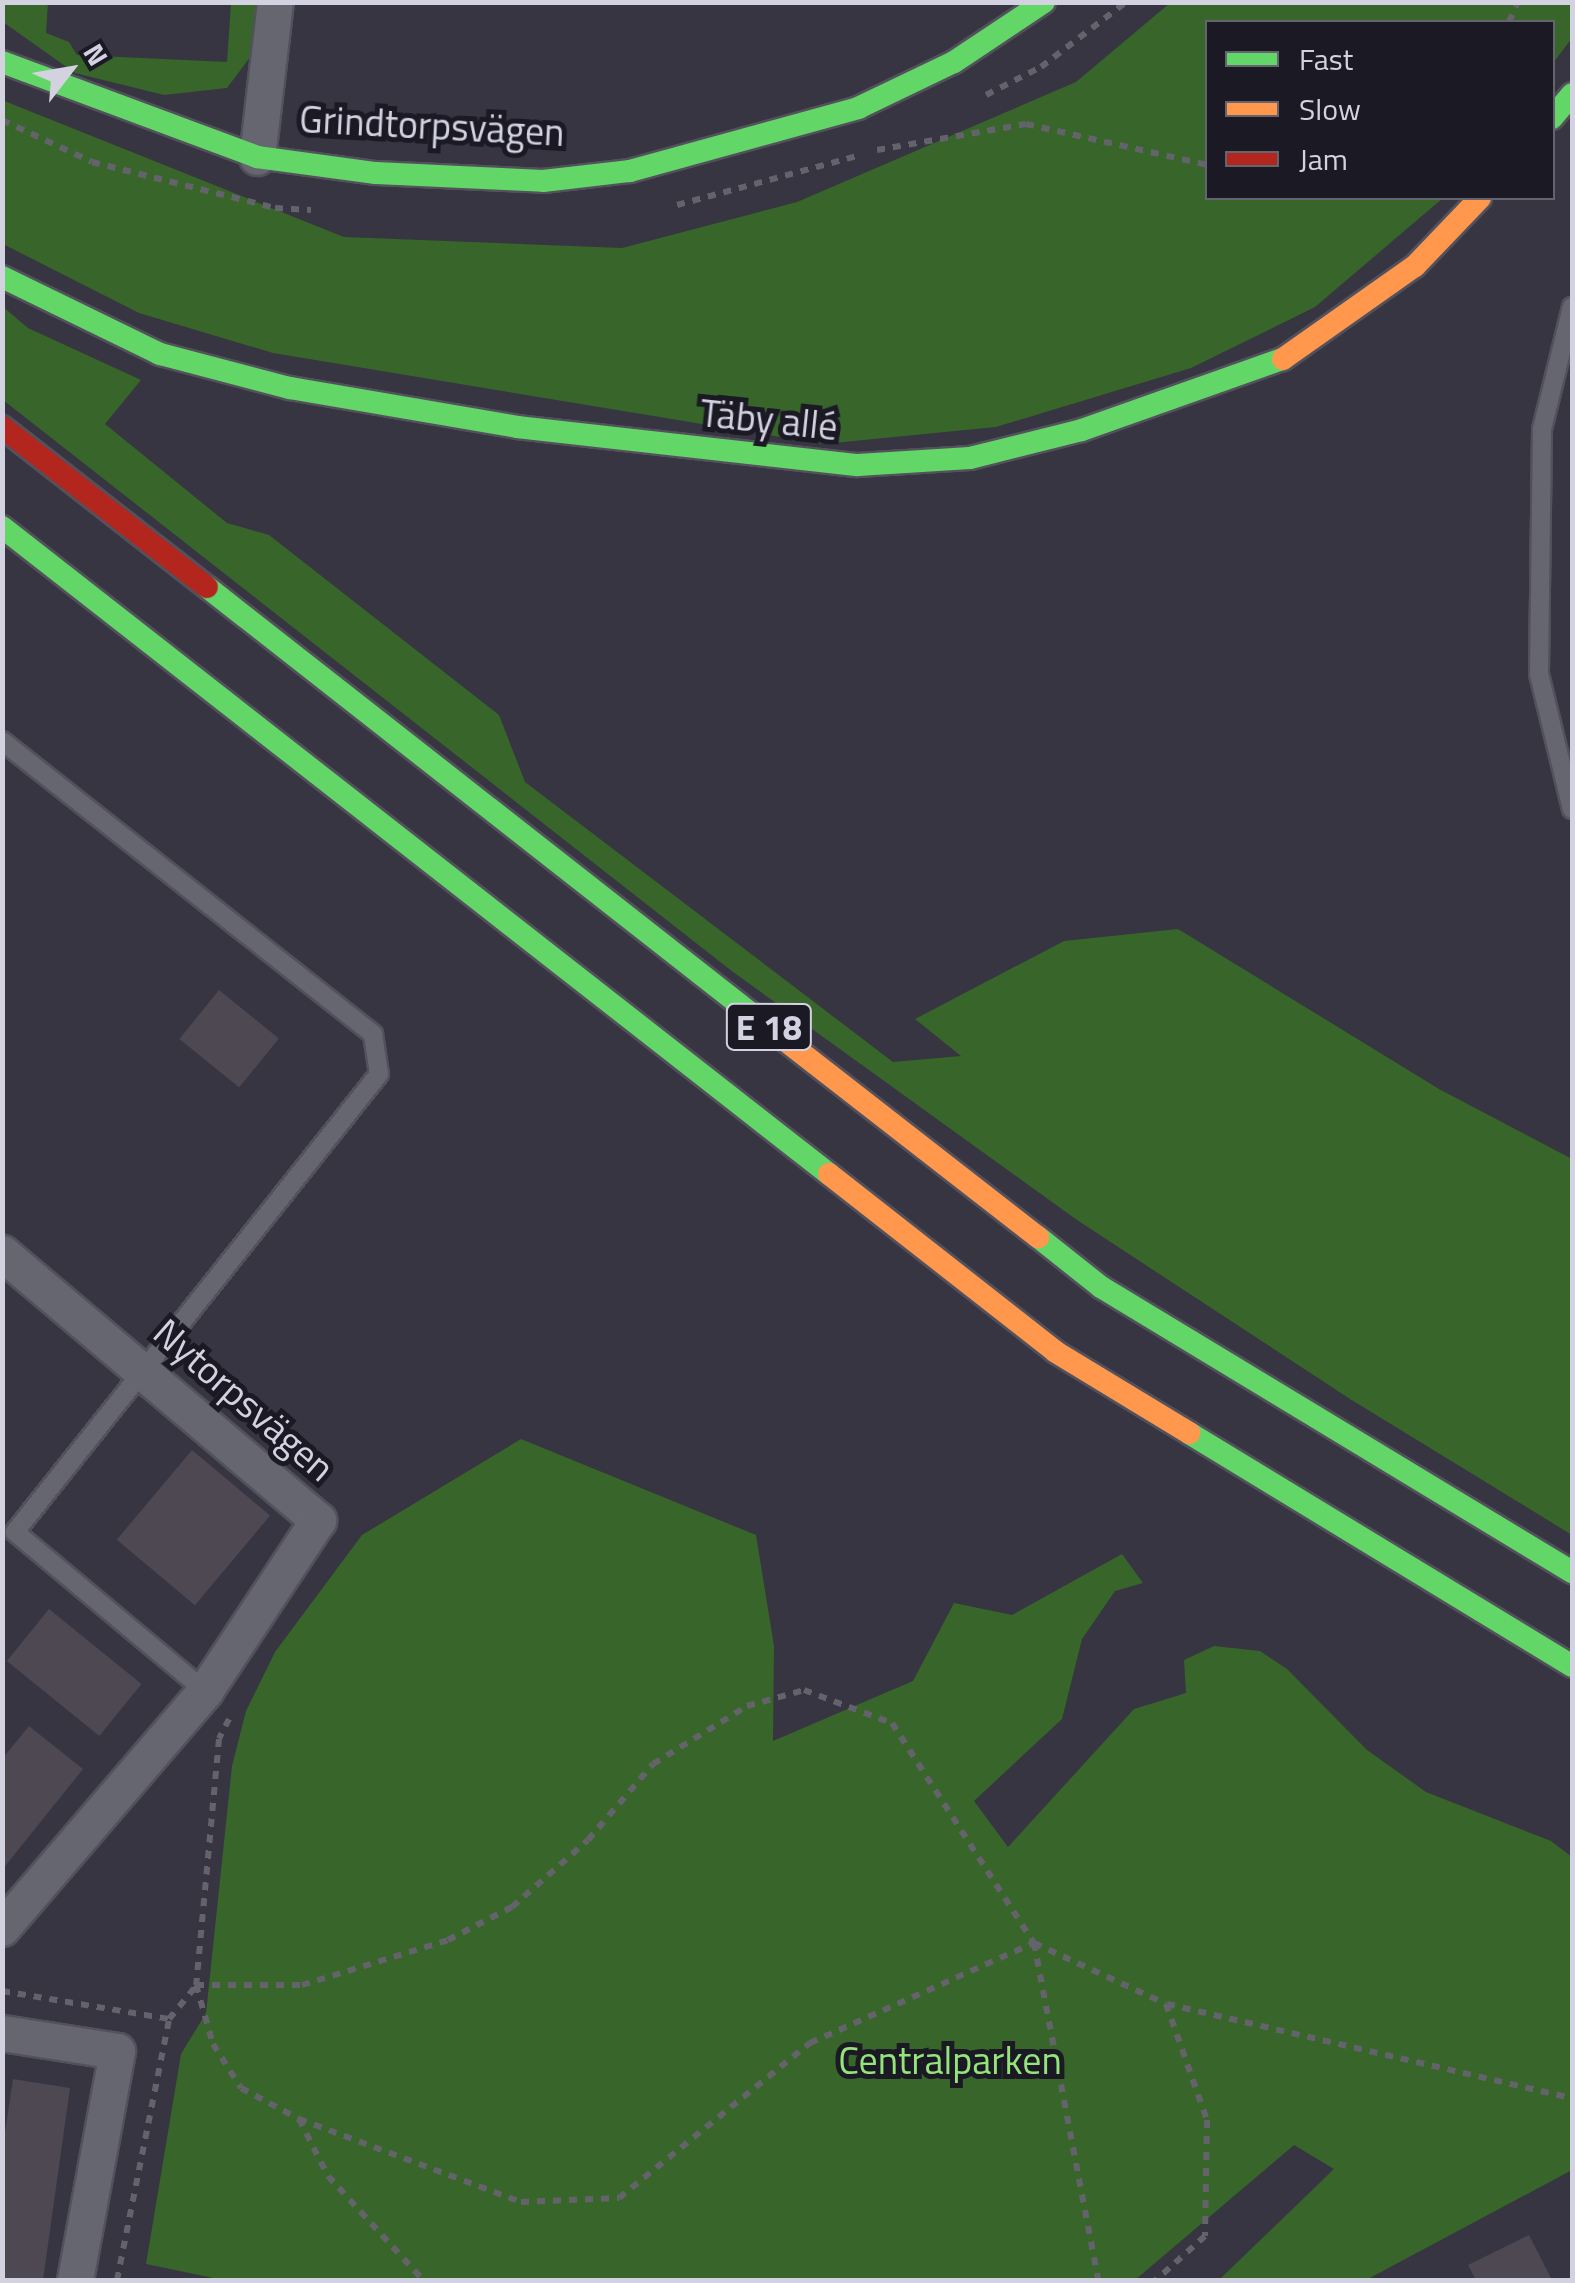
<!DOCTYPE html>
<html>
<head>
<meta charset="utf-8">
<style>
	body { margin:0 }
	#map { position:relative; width:1575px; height:2283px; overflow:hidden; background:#363541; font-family:"Titillium Web",sans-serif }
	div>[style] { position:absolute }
	.green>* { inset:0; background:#386529 }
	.building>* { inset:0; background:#4d4851; transform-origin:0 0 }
	.path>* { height:6px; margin-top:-3px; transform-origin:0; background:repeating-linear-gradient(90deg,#64636c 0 8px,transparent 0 16px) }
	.roads { filter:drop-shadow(2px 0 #52515c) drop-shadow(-2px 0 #52515c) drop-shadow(0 2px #52515c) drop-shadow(0 -2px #52515c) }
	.lane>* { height:18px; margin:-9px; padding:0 9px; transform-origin:9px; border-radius:9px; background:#666670 }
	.street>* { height:35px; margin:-17.5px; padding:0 17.5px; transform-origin:17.5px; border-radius:17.5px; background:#666670 }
	.fast>* { height:22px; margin:-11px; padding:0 11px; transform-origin:11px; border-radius:11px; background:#63d668 }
	.slow>* { height:22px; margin:-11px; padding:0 11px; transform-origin:11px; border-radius:11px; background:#ff974d }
	.jam>* { height:22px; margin:-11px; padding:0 11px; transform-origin:11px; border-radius:11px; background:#b3261e }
	span { translate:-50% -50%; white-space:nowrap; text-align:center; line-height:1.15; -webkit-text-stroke:10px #1a1924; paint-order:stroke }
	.shield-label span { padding:2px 8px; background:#1a1924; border:2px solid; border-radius:8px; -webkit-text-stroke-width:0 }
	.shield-label { font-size:35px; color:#d3d2e1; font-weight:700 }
	.street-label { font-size:38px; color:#d3d2e1 }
	.park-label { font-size:38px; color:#95e47b }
	.frame { position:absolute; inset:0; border:5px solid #d3d2e1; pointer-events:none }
	.legend { position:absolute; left:1205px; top:20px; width:350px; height:180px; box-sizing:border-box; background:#1a1924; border:2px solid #646370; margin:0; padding:12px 18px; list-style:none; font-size:30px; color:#d3d2e1 }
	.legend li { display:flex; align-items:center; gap:20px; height:50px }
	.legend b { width:50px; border:2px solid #646370 }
	.north { position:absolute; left:20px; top:20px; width:100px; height:100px; -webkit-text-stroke:8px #1a1924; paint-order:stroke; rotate:59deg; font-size:28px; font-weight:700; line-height:40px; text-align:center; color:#d3d2e1 }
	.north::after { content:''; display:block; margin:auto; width:35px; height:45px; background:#d3d2e1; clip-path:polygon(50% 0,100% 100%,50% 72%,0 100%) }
</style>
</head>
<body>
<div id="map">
	<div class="green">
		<i style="clip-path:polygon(3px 3px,48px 3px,46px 33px,69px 42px,77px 55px,227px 62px,231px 3px,257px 3px,251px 56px,227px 88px,164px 95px,75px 73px,3px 22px)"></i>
		<i style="clip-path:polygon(1170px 3px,1572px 3px,1572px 38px,1553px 63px,1552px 22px,1208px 22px,1208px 198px,1443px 198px,1315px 307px,1191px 368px,996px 427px,823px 444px,273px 353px,139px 313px,3px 244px,2px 100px,344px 237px,622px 248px,797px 202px,1076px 82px)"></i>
		<i style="clip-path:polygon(2px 306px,28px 328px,141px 380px,105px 424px,227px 523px,269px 535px,499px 715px,525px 782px,893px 1062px,961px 1056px,915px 1019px,1064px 941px,1178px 929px,1439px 1089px,1572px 1159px,1572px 1535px,1350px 1399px,1077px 1220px,733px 972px,3px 400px)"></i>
		<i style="clip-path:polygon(521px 1439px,756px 1535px,774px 1646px,773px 1741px,913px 1681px,954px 1603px,1012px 1615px,1122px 1554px,1143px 1583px,1115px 1591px,1082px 1639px,1062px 1719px,974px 1801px,1008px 1847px,1134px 1709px,1186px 1693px,1184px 1660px,1214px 1646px,1260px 1651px,1287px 1669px,1367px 1750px,1426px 1792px,1551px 1841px,1572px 1857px,1572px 2170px,1366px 2280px,1219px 2280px,1334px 2169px,1294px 2145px,1135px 2280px,223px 2280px,146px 2264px,181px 2054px,206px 2013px,232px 1766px,246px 1711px,275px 1652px,362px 1535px)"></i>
	</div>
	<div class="building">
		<i style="left:219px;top:990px;width:77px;height:63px;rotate:39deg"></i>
		<i style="left:192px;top:1450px;width:102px;height:117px;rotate:40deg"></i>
		<i style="left:49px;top:1609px;width:119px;height:67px;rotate:39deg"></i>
		<i style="clip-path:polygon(29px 1726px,83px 1769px,2px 1870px,2px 1759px)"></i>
		<i style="clip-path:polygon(13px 2079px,70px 2088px,43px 2280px,2px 2280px,2px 2152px)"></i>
		<i style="clip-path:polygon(1529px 2235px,1552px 2280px,1476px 2280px,1468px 2265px)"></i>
	</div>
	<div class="path">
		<i style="left:1509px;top:22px;width:22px;rotate:-66deg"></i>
		<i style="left:986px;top:95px;width:62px;rotate:-27deg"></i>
		<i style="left:1041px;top:67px;width:107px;rotate:-37.4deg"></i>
		<i style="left:2px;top:120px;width:99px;rotate:25deg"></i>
		<i style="left:92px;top:162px;width:189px;rotate:14.1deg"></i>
		<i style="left:275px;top:208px;width:36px;rotate:3deg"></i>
		<i style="left:877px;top:150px;width:151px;rotate:-9.9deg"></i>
		<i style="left:1026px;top:124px;width:187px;rotate:12.7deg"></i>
		<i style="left:677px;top:205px;width:187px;rotate:-15.2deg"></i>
		<i style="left:229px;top:1719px;width:22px;rotate:117deg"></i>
		<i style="left:219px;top:1739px;width:247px;rotate:95.3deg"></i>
		<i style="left:196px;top:1985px;width:61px;rotate:73.9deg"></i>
		<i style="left:213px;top:2044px;width:52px;rotate:57.5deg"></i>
		<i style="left:241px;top:2088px;width:66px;rotate:28.1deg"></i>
		<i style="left:299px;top:2119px;width:64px;rotate:63deg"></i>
		<i style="left:328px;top:2176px;width:141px;rotate:47.6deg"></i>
		<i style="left:196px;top:1985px;width:106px"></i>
		<i style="left:302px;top:1985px;width:153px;rotate:-17.1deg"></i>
		<i style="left:448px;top:1940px;width:72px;rotate:-27.3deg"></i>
		<i style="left:512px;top:1907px;width:101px;rotate:-41.4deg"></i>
		<i style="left:588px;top:1840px;width:100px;rotate:-49.5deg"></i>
		<i style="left:653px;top:1764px;width:110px;rotate:-31.7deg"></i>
		<i style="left:747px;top:1706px;width:59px;rotate:-15.7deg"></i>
		<i style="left:804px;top:1690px;width:94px;rotate:20.6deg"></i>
		<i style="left:892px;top:1723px;width:262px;rotate:57.2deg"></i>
		<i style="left:1034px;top:1943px;width:145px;rotate:24.8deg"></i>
		<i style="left:1166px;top:2004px;width:123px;rotate:70.5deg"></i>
		<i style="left:1207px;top:2120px;width:116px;rotate:91deg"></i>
		<i style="left:1205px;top:2236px;width:66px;rotate:138.1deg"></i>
		<i style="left:2px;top:1991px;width:169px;rotate:9.5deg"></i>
		<i style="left:1167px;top:2004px;width:416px;rotate:13.1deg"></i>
		<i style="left:299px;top:2119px;width:237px;rotate:20.5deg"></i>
		<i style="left:521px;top:2202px;width:98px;rotate:-2.3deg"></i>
		<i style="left:619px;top:2198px;width:246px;rotate:-39.1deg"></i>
		<i style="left:810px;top:2043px;width:245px;rotate:-24.1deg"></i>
		<i style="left:1034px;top:1943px;width:343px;rotate:79.2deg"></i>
		<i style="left:117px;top:2280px;width:266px;rotate:-78.7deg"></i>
		<i style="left:169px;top:2019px;width:43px;rotate:-50.7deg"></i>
	</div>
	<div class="roads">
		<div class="lane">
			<i style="left:1572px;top:307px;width:126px;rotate:103.8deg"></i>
			<i style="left:1542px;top:429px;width:245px;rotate:90.7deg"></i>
			<i style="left:1539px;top:674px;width:139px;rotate:76.3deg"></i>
			<i style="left:2px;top:741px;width:473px;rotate:38.3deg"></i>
			<i style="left:373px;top:1034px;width:40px;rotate:81.5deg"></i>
			<i style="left:379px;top:1074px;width:585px;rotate:128.48deg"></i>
			<i style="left:15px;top:1532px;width:248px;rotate:39.9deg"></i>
		</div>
		<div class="street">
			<i style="left:257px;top:157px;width:156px;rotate:-83.4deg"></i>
			<i style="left:2px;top:1253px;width:414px;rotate:40.2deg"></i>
			<i style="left:318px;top:1520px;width:205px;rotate:123.5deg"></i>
			<i style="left:205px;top:1691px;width:312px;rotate:130.6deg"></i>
			<i style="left:2px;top:2033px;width:116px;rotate:8.9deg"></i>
			<i style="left:117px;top:2051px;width:233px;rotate:100.4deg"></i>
		</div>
		<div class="fast">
			<i style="left:2px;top:62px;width:272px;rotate:20.4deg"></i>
			<i style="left:257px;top:157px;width:120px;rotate:7.7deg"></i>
			<i style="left:376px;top:173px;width:167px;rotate:2.7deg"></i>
			<i style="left:543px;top:181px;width:88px;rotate:-6.6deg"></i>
			<i style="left:630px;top:171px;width:237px;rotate:-15.4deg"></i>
			<i style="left:858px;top:108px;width:106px;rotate:-25.6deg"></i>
			<i style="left:954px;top:62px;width:108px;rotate:-33.7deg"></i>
			<i style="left:1552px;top:118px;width:31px;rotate:-50deg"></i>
			<i style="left:2px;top:277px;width:176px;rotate:26deg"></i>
			<i style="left:160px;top:354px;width:134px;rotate:14.7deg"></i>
			<i style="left:290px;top:388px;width:230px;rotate:9.7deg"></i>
			<i style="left:517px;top:427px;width:343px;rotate:6.4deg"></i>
			<i style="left:858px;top:465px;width:112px;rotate:-3.6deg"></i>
			<i style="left:970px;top:458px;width:115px;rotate:-14deg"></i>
			<i style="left:1082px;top:430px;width:213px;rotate:-19.5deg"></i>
			<i style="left:2px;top:527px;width:1050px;rotate:38.04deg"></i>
			<i style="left:207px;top:587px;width:724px;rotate:38.1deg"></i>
			<i style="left:1038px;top:1237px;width:80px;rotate:38.4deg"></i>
			<i style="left:1101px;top:1287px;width:551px;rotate:31.18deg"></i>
			<i style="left:1189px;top:1433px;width:448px;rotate:31.3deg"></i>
		</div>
		<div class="slow">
			<i style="left:1283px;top:359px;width:161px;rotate:-35.2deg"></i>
			<i style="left:1415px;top:266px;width:94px;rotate:-46.3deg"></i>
			<i style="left:777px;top:1034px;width:331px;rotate:37.9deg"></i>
			<i style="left:829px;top:1174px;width:288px;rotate:38.1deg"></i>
			<i style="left:1056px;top:1352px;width:156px;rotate:31.3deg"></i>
		</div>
		<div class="jam">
			<i style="left:2px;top:427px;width:260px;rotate:38deg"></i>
		</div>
	</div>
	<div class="shield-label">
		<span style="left:769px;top:1027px">E 18</span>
	</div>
	<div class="street-label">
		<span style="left:432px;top:126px;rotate:3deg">Grindtorpsvägen</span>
		<span style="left:769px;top:420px;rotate:6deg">Täby allé</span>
		<span style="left:244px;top:1400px;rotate:41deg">Nytorpsvägen</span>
	</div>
	<div class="park-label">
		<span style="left:950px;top:2061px">Centralparken</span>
	</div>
	<div class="frame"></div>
	<ul class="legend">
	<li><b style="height:12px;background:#63d668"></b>Fast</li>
	<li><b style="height:12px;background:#ff974d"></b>Slow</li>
	<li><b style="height:12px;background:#b3261e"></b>Jam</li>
	</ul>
	<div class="north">N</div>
</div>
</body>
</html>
